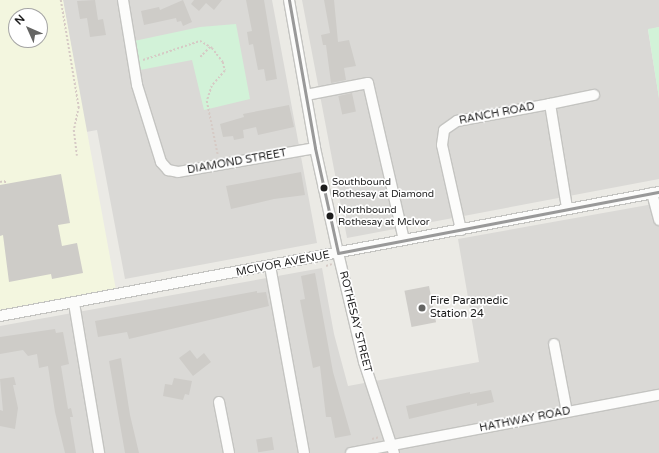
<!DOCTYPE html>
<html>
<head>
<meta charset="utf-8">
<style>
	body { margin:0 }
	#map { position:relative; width:659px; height:453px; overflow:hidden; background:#ebeae5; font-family:"Varela Round",sans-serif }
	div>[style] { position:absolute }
	.residential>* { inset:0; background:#dad9d6 }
	.education>* { inset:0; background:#f3f6df }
	.park>* { inset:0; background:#d2f2d8 }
	.building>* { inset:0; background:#ceccc8; transform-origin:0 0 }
	.path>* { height:1.5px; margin-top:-0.75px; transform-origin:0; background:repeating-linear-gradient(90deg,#d6cac5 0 2px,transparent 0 4px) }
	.roads { filter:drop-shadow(1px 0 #c4c4c1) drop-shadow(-1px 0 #c4c4c1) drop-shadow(0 1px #c4c4c1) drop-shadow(0 -1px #c4c4c1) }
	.minor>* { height:10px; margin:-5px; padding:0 5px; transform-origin:5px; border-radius:5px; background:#fcfcfb }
	.bus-1>* { height:3px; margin:-1.5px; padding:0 1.5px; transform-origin:1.5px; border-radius:1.5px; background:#999 }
	.dots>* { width:11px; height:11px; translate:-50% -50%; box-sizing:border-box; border:2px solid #fff; border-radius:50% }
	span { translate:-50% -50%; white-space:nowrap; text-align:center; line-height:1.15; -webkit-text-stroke:3.5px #fff; paint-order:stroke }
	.bus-label { font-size:10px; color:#1d1d1d }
	.left { translate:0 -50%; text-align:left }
	.street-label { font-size:11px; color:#1d1d1d }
	.poi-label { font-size:11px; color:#1d1d1d }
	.north { position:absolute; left:8px; top:8px; width:40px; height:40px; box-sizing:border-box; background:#fff; border:1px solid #a5a5a5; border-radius:50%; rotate:315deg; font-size:11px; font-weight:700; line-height:16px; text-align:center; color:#1d1d1d }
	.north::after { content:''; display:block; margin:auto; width:14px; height:18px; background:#656563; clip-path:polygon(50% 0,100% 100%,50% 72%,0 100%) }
</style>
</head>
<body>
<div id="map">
	<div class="residential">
		<i style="clip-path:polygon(63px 0,272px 0,317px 243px,125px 279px,97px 130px,86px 132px)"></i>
		<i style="clip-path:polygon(302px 0,659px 0,659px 27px,648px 30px,659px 98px,659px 179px,347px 238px)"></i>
		<i style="clip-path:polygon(659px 203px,659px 453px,0 453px,0 326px,322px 268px,334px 334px,348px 386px,479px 362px,458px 239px)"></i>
	</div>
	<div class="education">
		<i style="clip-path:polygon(evenodd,0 0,63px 0,116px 290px,0 310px,0 0,16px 16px,40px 16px,40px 40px,16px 40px,16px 16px)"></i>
	</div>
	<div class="park">
		<i style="clip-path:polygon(236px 24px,250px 99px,204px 110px,192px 60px,140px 70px,134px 41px,200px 27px)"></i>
		<i style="clip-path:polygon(659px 27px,659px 98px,648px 29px)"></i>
	</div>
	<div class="building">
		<i style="clip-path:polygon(95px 0,98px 20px,103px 19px,106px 35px,90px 37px,87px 18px,80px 19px,77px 1px)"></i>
		<i style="clip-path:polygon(183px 0,192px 22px,183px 26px,181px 21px,177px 22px,176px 18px,144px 25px,141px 11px,159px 7px,160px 10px)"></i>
		<i style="clip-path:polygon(194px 0,222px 0,214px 10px,206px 3px,199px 11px,191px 4px)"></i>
		<i style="clip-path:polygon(246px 0,264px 0,277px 79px,266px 81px,264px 69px,258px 70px,253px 44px,249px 45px,247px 32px,252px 31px)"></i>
		<i style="clip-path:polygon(324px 0,334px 0,338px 42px,349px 40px,356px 66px,344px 68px,346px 80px,331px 83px,326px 45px,323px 45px,321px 35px,330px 33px)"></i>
		<i style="left:352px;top:93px;width:19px;height:14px;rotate:78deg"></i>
		<i style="clip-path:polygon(289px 105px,294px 127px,258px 135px,256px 127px,243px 130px,244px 138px,234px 140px,233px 136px,223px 137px,220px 124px,244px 117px,243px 114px)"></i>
		<i style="clip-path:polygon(301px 172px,305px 195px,274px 199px,231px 209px,226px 186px)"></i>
		<i style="clip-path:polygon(61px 174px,70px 223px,58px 225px,62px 246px,77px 243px,83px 273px,52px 279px,51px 274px,9px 282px,3px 235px,0 236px,0 185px)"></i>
		<i style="clip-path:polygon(315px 273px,333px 372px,351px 435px,335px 438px,331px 417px,326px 417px,320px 366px,313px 368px,300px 300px,305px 299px,301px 276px)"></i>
		<i style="left:429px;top:286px;width:37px;height:25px;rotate:79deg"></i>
		<i style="clip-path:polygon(257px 291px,257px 293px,266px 292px,269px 306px,129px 339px,127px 332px,98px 337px,95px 321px)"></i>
		<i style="clip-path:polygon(55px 329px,56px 333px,63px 332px,69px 364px,61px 366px,68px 409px,71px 408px,73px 417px,70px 417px,76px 453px,65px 453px,55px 412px,48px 366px,39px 368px,37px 354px,28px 356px,23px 350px,0 354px,0 337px)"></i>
		<i style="clip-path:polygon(190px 350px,197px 359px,204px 353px,211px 362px,193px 376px,179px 358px)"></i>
		<i style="clip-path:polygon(121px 358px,130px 415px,139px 453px,125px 453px,109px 361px)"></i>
		<i style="clip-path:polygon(14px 377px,16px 385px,13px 385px,18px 408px,15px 429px,0 426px,0 410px,3px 411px,0 379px)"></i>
		<i style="clip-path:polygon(174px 378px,192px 381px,189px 395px,185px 394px,183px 400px,163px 396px,165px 384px,172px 385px)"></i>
		<i style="clip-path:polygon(491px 390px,494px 402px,477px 406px,477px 403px,409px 419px,406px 406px,470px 392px,470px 394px)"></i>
		<i style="left:272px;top:437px;width:13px;height:16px;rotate:81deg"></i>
	</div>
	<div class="path">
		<i style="left:61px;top:0;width:109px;rotate:80.5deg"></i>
		<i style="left:79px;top:107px;width:24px;rotate:102deg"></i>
		<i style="left:74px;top:130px;width:26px;rotate:83deg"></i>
		<i style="left:200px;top:57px;width:14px;rotate:-45deg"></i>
		<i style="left:143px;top:60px;width:60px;rotate:-18.4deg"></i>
		<i style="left:200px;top:41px;width:14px;rotate:30deg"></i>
		<i style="left:212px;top:48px;width:18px;rotate:52deg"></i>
		<i style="left:223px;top:62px;width:9px;rotate:77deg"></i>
		<i style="left:225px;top:71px;width:20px;rotate:131deg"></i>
		<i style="left:212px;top:86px;width:16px;rotate:108deg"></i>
		<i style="left:207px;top:101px;width:55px;rotate:78.5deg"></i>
		<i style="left:0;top:182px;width:5px;rotate:-11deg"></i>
		<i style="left:5px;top:181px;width:3px;rotate:72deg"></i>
		<i style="left:326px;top:266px;width:6px;rotate:-18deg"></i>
		<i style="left:372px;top:439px;width:8px;rotate:-14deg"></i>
	</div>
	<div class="roads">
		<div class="minor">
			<i style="left:123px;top:0;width:86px;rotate:80.6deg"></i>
			<i style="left:137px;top:85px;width:81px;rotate:72.7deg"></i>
			<i style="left:161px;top:162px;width:11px;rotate:49deg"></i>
			<i style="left:168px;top:170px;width:10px;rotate:11deg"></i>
			<i style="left:178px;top:172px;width:139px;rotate:-9.9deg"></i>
			<i style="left:289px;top:0;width:150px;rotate:80deg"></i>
			<i style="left:315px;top:148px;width:107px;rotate:77.6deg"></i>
			<i style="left:338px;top:253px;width:112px;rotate:76.6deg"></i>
			<i style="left:364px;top:362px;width:96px;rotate:71.8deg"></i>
			<i style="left:306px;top:95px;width:63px;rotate:-11deg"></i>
			<i style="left:368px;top:83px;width:161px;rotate:77.1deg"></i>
			<i style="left:550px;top:104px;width:45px;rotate:-11.6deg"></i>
			<i style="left:652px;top:193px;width:28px;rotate:75deg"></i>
			<i style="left:461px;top:230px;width:87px;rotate:-102.6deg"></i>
			<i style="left:442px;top:145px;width:15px;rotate:-82deg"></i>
			<i style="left:444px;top:130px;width:16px;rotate:-35deg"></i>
			<i style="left:457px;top:121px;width:95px;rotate:-10.4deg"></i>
			<i style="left:550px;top:104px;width:105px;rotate:80.7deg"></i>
			<i style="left:270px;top:266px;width:190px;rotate:79.7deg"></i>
			<i style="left:74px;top:303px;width:152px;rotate:80.5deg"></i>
			<i style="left:0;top:316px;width:671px;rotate:-10.66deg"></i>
			<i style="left:554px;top:344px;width:69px;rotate:79.2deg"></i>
			<i style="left:219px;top:402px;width:52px;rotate:78.9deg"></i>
			<i style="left:351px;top:453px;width:313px;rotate:-10.7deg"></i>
		</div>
	</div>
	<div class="bus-1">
		<i style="left:289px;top:0;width:150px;rotate:80deg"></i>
		<i style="left:315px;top:148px;width:107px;rotate:77.6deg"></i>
		<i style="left:338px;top:253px;width:327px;rotate:-10.8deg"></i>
	</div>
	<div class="dots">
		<i style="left:324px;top:188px;background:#1d1d1d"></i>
		<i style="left:330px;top:216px;background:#1d1d1d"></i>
		<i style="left:422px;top:308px;background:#656563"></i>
	</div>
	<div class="bus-label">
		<span class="left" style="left:332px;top:188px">Southbound<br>Rothesay at Diamond</span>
		<span class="left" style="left:338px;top:216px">Northbound<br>Rothesay at McIvor</span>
	</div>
	<div class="street-label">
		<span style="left:497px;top:114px;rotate:-11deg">RANCH ROAD</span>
		<span style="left:237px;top:162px;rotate:-10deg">DIAMOND STREET</span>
		<span style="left:283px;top:264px;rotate:-11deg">MCIVOR AVENUE</span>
		<span style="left:355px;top:322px;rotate:76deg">ROTHESAY STREET</span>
		<span style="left:525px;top:420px;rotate:-11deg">HATHWAY ROAD</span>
	</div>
	<div class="poi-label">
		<span class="left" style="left:430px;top:308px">Fire Paramedic<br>Station 24</span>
	</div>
	<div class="north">N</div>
</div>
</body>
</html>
